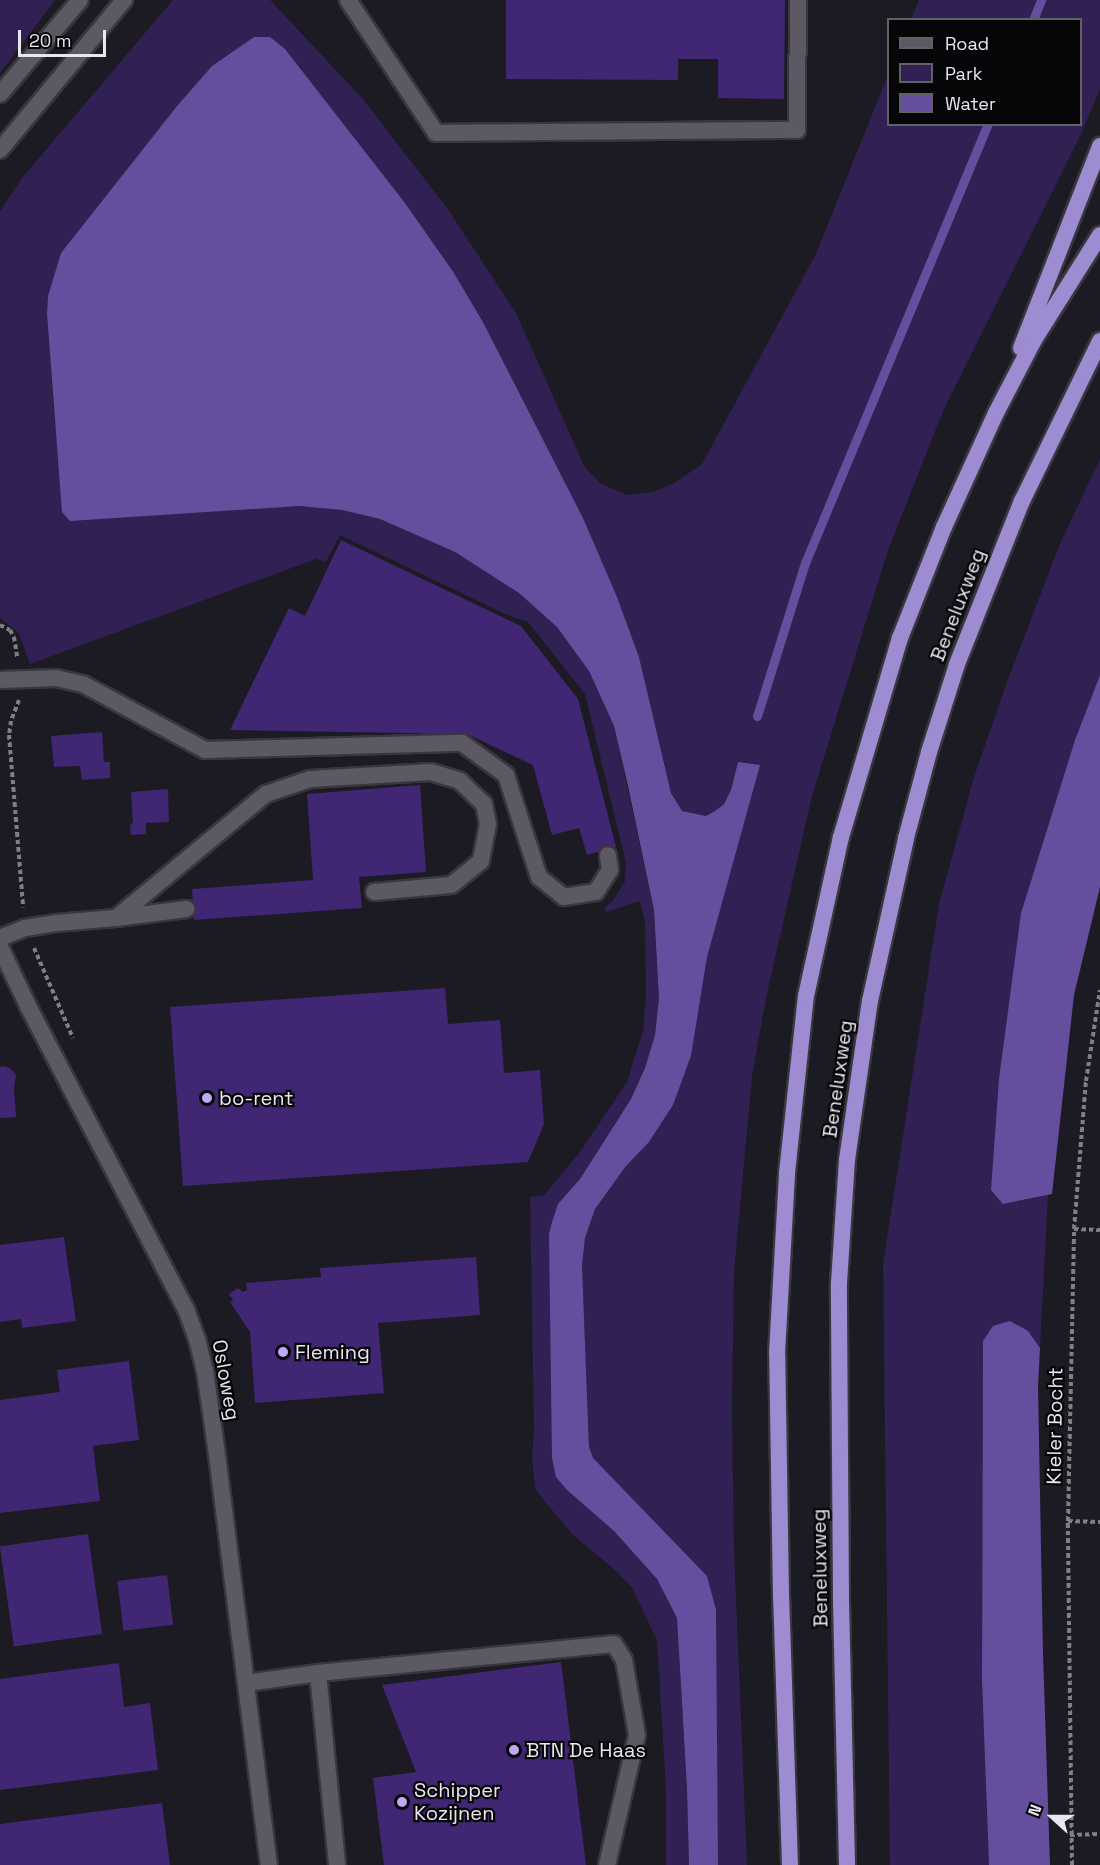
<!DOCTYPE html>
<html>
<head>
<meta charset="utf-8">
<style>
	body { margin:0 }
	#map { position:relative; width:1100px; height:1865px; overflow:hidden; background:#1c1a23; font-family:"Space Grotesk",sans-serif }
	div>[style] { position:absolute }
	.green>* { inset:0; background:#302053 }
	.water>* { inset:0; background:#664e9f }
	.stream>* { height:9px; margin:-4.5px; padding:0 4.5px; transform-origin:4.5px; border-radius:4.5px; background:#664e9f }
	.building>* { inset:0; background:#402673; transform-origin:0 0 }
	.path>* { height:4px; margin-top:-2px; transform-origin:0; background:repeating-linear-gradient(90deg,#807f87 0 4.5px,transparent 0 7.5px) }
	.roads { filter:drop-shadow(2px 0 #38373e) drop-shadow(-2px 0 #38373e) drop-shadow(0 2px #38373e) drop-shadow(0 -2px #38373e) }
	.service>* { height:16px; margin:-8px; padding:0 8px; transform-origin:8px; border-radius:8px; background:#5c5965 }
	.minor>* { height:16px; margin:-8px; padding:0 8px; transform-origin:8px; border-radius:8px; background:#5c5965 }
	.trunk>* { height:16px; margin:-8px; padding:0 8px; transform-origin:8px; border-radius:8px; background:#9d8cd1 }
	.dots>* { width:16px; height:16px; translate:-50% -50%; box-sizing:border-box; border:3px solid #060609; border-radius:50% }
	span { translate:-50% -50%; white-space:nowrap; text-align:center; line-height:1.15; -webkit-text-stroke:4.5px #060609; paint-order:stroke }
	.street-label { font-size:20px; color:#e8e7ee }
	.poi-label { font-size:20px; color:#e8e7ee }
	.left { translate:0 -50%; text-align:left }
	.legend { position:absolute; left:887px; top:18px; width:195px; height:108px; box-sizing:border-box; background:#060609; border:2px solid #606065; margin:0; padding:8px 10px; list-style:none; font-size:18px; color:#e8e7ee }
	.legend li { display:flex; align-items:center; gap:12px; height:30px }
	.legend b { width:30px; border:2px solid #606065 }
	.north { position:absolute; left:1022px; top:1787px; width:60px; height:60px; -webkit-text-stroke:4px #060609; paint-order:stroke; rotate:291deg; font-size:16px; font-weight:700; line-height:24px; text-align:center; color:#e8e7ee }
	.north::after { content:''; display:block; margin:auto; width:21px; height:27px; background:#e8e7ee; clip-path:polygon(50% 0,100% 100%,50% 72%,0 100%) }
	.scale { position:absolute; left:18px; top:30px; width:88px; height:27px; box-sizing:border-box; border:3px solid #e8e7ee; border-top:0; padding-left:8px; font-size:18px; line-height:21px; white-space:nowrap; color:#e8e7ee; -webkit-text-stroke:4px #060609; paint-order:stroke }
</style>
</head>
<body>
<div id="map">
	<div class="green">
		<i style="clip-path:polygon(0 0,55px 0,0 73px)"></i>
		<i style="clip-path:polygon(173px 0,270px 0,362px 98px,447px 208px,516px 313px,584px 466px,601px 484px,627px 495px,654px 492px,676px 482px,702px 464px,816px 254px,888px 75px,888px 124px,1080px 124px,1080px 20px,911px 19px,919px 0,1100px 0,1100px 89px,1080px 136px,943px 411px,888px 550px,812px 796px,766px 998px,752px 1077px,734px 1272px,732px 1411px,734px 1549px,747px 1865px,718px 1865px,707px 1576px,593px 1459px,589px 1447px,582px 1265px,585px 1238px,595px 1209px,626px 1166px,649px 1142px,673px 1105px,691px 1056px,738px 762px,731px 790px,724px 804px,715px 811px,706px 816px,682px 811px,671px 793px,639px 657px,617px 597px,583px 518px,484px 324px,454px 273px,405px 203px,285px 49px,254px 37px,212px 66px,177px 106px,61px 253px,48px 296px,47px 314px,55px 426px,241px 508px,299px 506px,342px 510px,380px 519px,455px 552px,519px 593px,557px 627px,589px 671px,614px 726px,654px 910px,659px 998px,655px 1035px,645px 1068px,631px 1099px,580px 1179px,559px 1204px,549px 1234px,567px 1490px,614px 1531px,657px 1579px,677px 1618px,687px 1788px,689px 1865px,666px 1865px,666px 1788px,657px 1640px,632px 1588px,616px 1571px,573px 1535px,543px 1499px,535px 1488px,532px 1458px,534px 1431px,530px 1197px,544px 1195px,580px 1152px,627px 1082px,643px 1031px,646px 996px,645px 922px,640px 901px,606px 912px,605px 907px,612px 902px,625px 881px,626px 863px,585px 694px,528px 622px,505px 614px,340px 535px,326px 562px,316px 559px,30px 664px,19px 633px,0 618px,0 211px,22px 178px)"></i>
		<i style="clip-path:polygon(1100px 459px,1100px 675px,1075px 740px,1021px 913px,1018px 951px,1003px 1204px,1048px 1195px,1040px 1348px,1028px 1331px,983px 1341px,982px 1681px,989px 1865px,890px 1865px,883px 1264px,939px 904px,974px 777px,1007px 682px,1059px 546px)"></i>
	</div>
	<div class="water">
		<i style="clip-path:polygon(254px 37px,270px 37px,285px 49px,405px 203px,454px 273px,484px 324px,583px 518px,617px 597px,639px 657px,671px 793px,682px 811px,706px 816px,715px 811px,724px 804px,731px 790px,738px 762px,760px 765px,707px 957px,691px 1056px,673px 1105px,649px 1142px,626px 1166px,595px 1209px,585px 1238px,582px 1265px,589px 1447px,593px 1458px,707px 1576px,716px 1610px,718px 1865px,689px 1865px,687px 1788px,677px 1618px,657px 1579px,614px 1531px,567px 1490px,556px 1477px,552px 1458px,549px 1234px,552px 1222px,558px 1204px,580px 1179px,631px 1099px,645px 1068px,655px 1035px,659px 998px,654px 910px,628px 786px,614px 726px,589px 671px,557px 627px,519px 593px,455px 552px,380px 519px,342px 510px,299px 506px,70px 521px,62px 512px,47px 314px,48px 296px,61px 253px,177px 106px,212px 66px)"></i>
		<i style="clip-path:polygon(1100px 675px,1100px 887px,1074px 995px,1052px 1194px,1003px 1204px,991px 1190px,999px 1079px,1021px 913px,1075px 740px)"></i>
		<i style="clip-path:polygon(1010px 1321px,1028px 1331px,1040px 1348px,1038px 1387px,1043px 1653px,1050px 1865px,989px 1865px,982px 1681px,983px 1341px,993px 1326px)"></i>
	</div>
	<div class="stream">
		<i style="left:1033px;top:20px;width:22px;rotate:-68deg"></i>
		<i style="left:757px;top:716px;width:160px;rotate:-72.6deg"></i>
		<i style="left:805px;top:563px;width:476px;rotate:-67.4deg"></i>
	</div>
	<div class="building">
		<i style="clip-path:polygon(506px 0,785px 0,784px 99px,718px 98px,718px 59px,678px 59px,678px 80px,506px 79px)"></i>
		<i style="clip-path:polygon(341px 540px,521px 626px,578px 699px,616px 847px,587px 855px,579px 828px,552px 835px,533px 765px,467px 734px,230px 730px,289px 608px,305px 616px)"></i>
		<i style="clip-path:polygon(102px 732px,104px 762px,110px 762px,110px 778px,82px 780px,80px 766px,54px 767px,51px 736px)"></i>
		<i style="clip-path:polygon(420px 785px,426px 872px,359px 877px,362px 908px,194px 920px,192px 889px,313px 880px,307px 794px)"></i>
		<i style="clip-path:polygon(168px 789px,169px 822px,146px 823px,146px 834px,131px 835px,130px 824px,133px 823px,131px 792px)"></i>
		<i style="clip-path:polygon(445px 988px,448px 1024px,500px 1020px,504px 1073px,540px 1070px,544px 1124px,528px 1162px,183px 1186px,170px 1007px)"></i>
		<i style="clip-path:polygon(3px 1066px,10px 1068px,16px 1075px,14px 1088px,16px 1117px,0 1118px,0 1067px)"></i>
		<i style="clip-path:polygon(64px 1237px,76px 1321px,22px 1328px,21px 1319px,0 1322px,0 1245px)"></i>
		<i style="clip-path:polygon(476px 1257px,480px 1315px,378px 1323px,384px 1393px,255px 1403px,250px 1332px,230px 1302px,233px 1300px,229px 1294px,238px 1288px,243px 1292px,247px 1290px,246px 1283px,321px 1277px,320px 1268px)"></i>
		<i style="clip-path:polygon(129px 1361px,139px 1440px,93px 1446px,100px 1501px,0 1513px,0 1400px,60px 1392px,57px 1370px)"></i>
		<i style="left:88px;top:1534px;width:101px;height:89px;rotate:82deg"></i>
		<i style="left:167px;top:1575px;width:50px;height:50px;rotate:83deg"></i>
		<i style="clip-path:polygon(561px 1662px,586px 1865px,384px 1865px,373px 1778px,416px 1772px,382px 1685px)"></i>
		<i style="clip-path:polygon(119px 1663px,124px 1707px,150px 1703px,158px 1770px,0 1790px,0 1679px)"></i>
		<i style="clip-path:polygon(162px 1803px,170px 1865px,0 1865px,0 1824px)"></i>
	</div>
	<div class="path">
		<i style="left:0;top:625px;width:11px;rotate:27deg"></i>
		<i style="left:10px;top:630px;width:8px;rotate:60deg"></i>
		<i style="left:14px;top:637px;width:20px;rotate:81deg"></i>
		<i style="left:19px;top:700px;width:22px;rotate:111deg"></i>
		<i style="left:11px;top:721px;width:14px;rotate:98deg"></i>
		<i style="left:9px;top:735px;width:173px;rotate:85.3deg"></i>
		<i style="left:34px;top:948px;width:98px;rotate:66.6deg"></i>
		<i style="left:1074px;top:1229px;width:26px;rotate:2deg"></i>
		<i style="left:1068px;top:1521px;width:32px;rotate:2deg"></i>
		<i style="left:1070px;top:1835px;width:30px;rotate:-2deg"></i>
		<i style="left:1072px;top:1865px;width:344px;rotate:-90.7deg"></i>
		<i style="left:1068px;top:1521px;width:292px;rotate:-88.8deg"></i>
		<i style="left:1074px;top:1229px;width:148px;rotate:-85.4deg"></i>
		<i style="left:1086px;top:1081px;width:92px;rotate:-81.3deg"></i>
	</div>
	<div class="roads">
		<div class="service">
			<i style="left:348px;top:0;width:159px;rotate:56.5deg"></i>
			<i style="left:436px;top:133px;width:361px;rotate:-0.5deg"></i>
			<i style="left:797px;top:130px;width:130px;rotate:-89.6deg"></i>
			<i style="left:0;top:680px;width:56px;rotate:-2deg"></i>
			<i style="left:56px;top:678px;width:28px;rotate:13deg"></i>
			<i style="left:83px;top:684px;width:139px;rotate:28.4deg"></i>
			<i style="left:205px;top:750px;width:257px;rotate:-1.6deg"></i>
			<i style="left:462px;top:743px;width:54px;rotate:36deg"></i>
			<i style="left:506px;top:775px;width:107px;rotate:72.1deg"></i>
			<i style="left:539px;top:877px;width:32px;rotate:39deg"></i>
			<i style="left:564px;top:897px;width:32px;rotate:-9deg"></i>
			<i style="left:596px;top:892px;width:26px;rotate:-58deg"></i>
			<i style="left:610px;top:870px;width:15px;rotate:-98deg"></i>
			<i style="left:116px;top:918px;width:71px;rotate:-7.3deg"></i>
			<i style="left:0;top:938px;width:27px;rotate:-22deg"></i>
			<i style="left:25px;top:928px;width:31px;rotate:-9deg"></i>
			<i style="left:56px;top:923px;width:60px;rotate:-4.8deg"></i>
			<i style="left:116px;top:918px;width:195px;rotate:-39.6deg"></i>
			<i style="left:266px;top:794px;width:46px;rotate:-18.8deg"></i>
			<i style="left:310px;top:779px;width:121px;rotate:-3.3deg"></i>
			<i style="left:431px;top:772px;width:30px;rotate:17deg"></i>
			<i style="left:460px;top:781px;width:33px;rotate:44deg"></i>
			<i style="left:484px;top:804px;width:20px;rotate:79deg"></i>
			<i style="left:488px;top:824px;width:38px;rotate:101deg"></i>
			<i style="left:481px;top:861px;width:38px;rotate:141deg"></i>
			<i style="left:451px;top:885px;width:77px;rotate:174.8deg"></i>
			<i style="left:318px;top:1673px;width:193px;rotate:84.3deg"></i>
			<i style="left:246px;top:1683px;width:73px;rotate:-7.9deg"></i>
			<i style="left:318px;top:1673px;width:297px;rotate:-5.6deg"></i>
			<i style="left:614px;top:1644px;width:19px;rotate:58deg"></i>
			<i style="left:624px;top:1660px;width:76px;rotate:80.2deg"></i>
			<i style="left:637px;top:1735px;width:133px;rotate:103deg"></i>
		</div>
		<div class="minor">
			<i style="left:0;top:94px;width:123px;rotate:-49.6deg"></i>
			<i style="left:0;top:150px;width:195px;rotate:-50.4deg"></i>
			<i style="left:0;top:947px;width:65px;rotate:64.6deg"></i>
			<i style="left:28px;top:1006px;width:342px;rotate:62.5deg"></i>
			<i style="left:186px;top:1309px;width:32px;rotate:70deg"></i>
			<i style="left:197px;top:1339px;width:33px;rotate:76deg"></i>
			<i style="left:205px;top:1371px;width:77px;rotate:81.8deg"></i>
			<i style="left:216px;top:1447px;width:421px;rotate:82.8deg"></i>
		</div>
		<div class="trunk">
			<i style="left:1021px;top:348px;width:217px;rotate:-68.6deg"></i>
			<i style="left:790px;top:1865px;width:269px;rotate:-91.9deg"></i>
			<i style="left:781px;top:1596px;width:243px;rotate:-90.9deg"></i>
			<i style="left:777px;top:1353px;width:180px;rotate:-86.8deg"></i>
			<i style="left:787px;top:1173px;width:178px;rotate:-83.9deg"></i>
			<i style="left:806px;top:996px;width:163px;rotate:-77.6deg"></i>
			<i style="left:841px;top:837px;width:208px;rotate:-73.5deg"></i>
			<i style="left:900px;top:638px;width:119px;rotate:-68.4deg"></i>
			<i style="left:944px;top:527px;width:125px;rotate:-65.5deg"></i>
			<i style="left:996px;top:413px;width:82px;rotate:-62.5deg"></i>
			<i style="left:1034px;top:340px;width:124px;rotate:-57.8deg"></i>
			<i style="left:847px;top:1865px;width:269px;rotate:-91.3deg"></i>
			<i style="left:841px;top:1596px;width:313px;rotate:-90.4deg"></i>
			<i style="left:839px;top:1283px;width:123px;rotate:-86.3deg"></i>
			<i style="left:847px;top:1160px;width:161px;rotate:-81.8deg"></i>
			<i style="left:870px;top:1001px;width:167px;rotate:-77.5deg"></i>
			<i style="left:906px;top:838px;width:89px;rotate:-75deg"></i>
			<i style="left:929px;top:752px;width:92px;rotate:-72.3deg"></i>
			<i style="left:957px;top:664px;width:175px;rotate:-68.3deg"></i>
			<i style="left:1022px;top:501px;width:178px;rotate:-64deg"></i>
		</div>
	</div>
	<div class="dots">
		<i style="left:207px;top:1098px;background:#bcaaf6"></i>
		<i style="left:283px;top:1352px;background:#bcaaf6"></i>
		<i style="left:514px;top:1750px;background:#bcaaf6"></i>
		<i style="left:402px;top:1802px;background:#bcaaf6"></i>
	</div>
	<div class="street-label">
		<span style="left:958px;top:605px;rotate:-69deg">Beneluxweg</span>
		<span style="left:838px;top:1079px;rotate:-82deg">Beneluxweg</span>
		<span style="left:226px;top:1380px;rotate:80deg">Osloweg</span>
		<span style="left:1055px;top:1426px;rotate:-89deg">Kieler Bocht</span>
		<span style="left:820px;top:1568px;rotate:-91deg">Beneluxweg</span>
	</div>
	<div class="poi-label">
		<span class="left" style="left:219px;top:1098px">bo-rent</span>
		<span class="left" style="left:295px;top:1352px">Fleming</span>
		<span class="left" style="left:526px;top:1750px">BTN De Haas</span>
		<span class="left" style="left:414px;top:1802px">Schipper<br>Kozijnen</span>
	</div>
	<ul class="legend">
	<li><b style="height:8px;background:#5c5965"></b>Road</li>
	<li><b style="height:16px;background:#302053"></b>Park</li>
	<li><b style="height:16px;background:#664e9f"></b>Water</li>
	</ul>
	<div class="north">N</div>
	<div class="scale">20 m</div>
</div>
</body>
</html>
